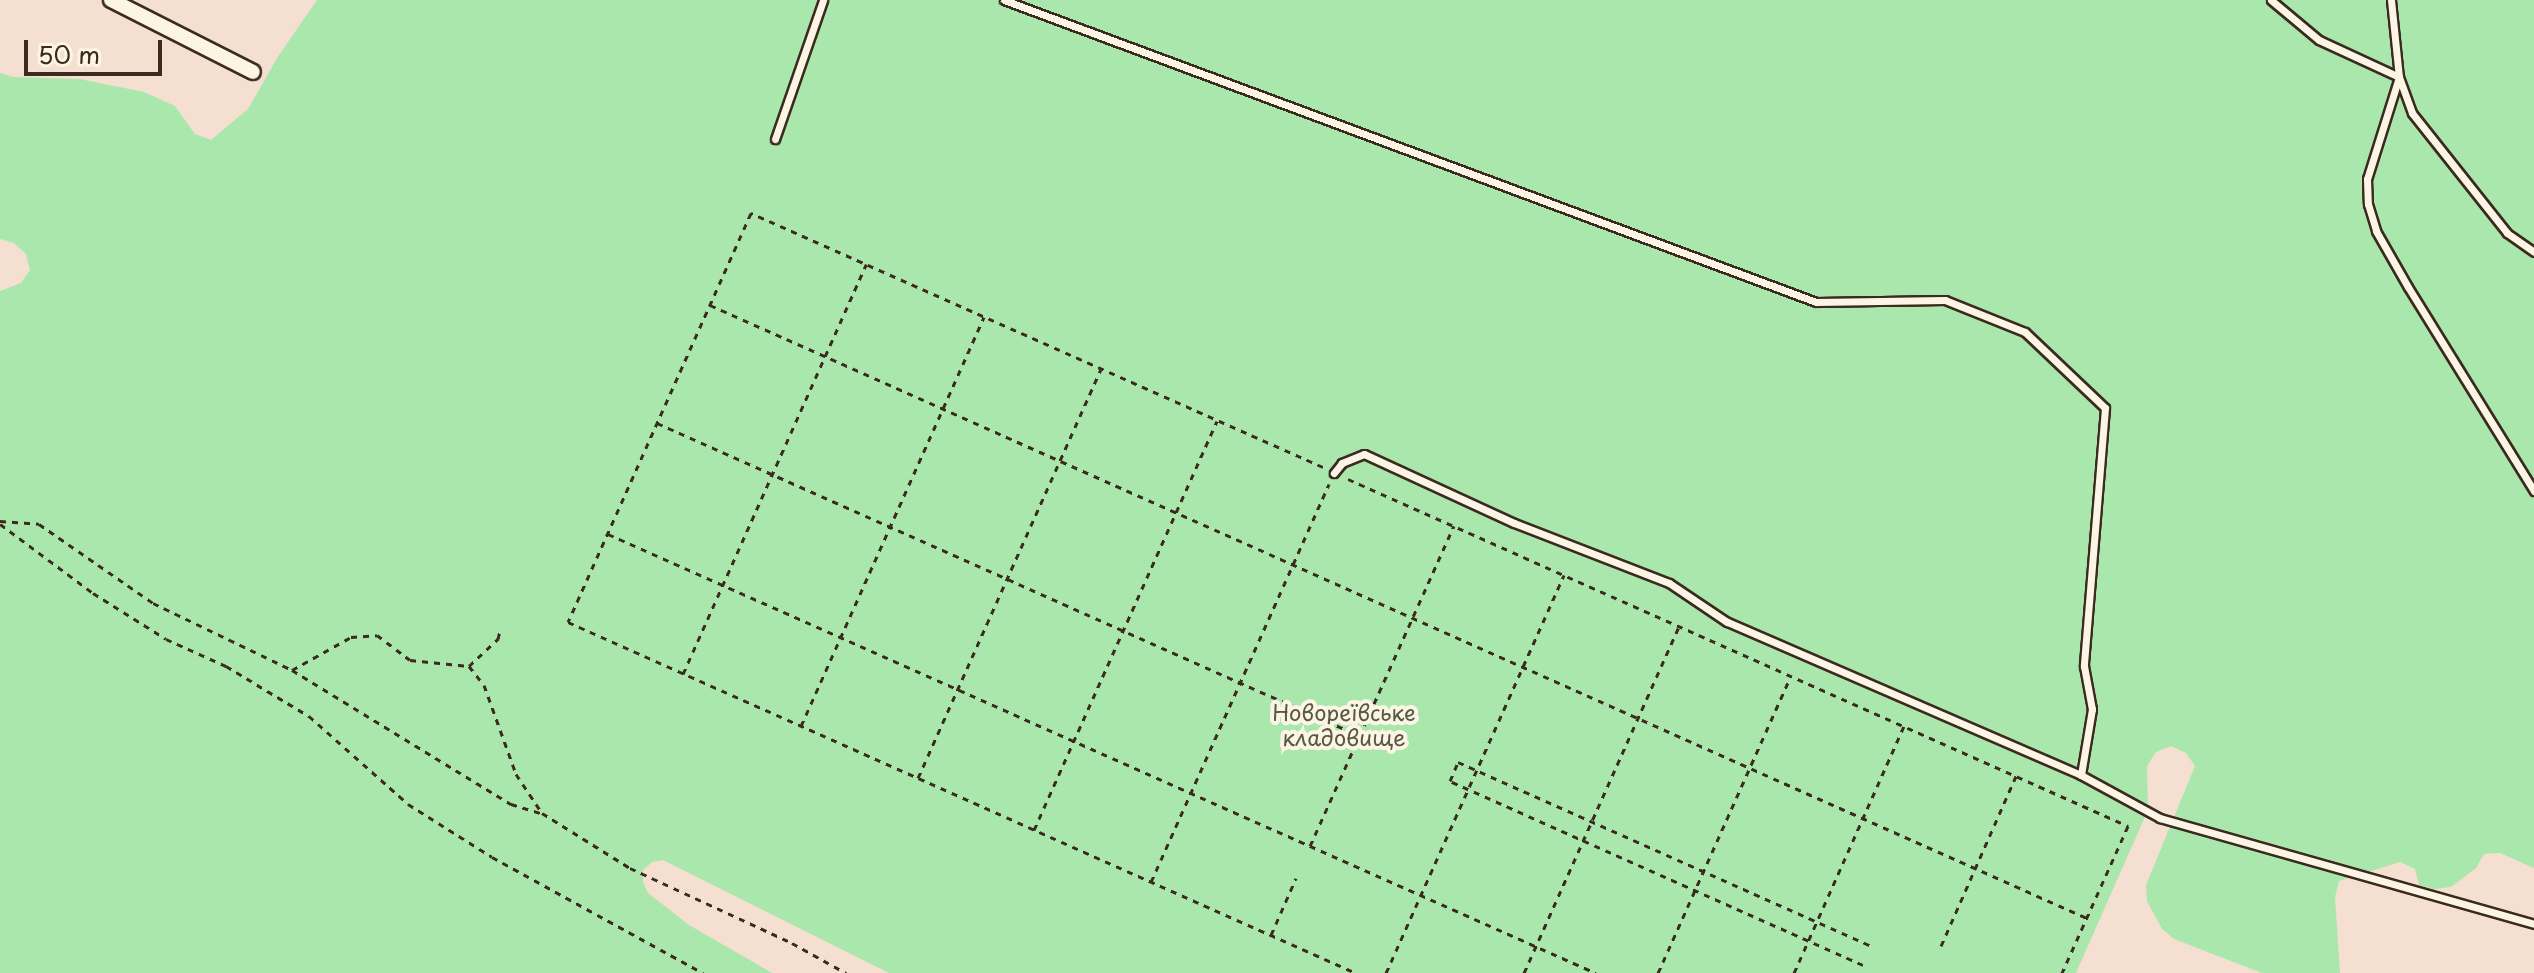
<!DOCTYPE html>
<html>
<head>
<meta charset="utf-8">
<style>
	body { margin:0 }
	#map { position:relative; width:2534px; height:973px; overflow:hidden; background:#f5dfd0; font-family:"Playpen Sans",sans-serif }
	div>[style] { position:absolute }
	.green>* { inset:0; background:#aae7ad }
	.path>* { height:3px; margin-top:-1.5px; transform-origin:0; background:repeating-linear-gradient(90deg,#3b2a1e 0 6px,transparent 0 12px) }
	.roads { filter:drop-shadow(2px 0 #3b2a1e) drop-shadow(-2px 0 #3b2a1e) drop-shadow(0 2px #3b2a1e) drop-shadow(0 -2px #3b2a1e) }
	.lane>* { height:7px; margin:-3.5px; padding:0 3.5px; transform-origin:3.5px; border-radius:3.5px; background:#fcf5e5 }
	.street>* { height:14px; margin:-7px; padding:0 7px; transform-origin:7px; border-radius:7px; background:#fcf5e5 }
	span { translate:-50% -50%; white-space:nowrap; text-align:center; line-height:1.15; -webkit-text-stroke:8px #fcf5e5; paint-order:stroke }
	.park-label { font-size:22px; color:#575942 }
	.scale { position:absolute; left:24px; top:40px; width:138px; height:36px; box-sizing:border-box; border:4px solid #3b2a1e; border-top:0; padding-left:10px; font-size:24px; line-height:28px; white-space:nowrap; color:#3b2a1e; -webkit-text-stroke:6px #fcf5e5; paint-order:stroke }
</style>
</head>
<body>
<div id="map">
	<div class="green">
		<i style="clip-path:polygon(317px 0,2534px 0,2534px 868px,2500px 853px,2484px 854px,2476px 868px,2451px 887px,2434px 889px,2419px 885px,2415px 869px,2400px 862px,2339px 881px,2335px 897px,2340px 973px,2262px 973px,2174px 939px,2162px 929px,2147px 901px,2146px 885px,2195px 766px,2186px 753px,2171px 746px,2156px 752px,2147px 766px,2148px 810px,2076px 973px,889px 973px,663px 860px,652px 862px,643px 870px,643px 882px,648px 893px,689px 925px,772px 973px,0 973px,0 291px,21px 283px,30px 270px,26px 254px,14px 243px,0 239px,0 73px,13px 77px,80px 79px,144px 92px,175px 106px,195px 134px,211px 140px,248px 109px,277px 58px)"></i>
	</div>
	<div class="path">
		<i style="left:710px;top:305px;width:1507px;rotate:24deg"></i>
		<i style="left:657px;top:423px;width:770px;rotate:24deg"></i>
		<i style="left:1323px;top:467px;width:626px;rotate:-156.06deg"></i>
		<i style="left:751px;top:213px;width:448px;rotate:114.1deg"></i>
		<i style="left:568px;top:622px;width:863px;rotate:24.01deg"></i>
		<i style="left:1348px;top:479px;width:854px;rotate:23.98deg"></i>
		<i style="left:2128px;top:826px;width:161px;rotate:114.2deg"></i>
		<i style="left:0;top:521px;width:39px;rotate:4deg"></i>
		<i style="left:39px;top:524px;width:139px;rotate:34.7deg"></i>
		<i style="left:153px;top:603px;width:154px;rotate:25.7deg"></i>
		<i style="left:292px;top:670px;width:68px;rotate:-29.2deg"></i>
		<i style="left:351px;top:637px;width:26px;rotate:-4deg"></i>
		<i style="left:377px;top:635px;width:41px;rotate:37.1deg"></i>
		<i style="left:410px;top:660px;width:59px;rotate:5.8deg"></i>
		<i style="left:469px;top:666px;width:40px;rotate:-43deg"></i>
		<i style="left:498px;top:639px;width:9px;rotate:-77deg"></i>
		<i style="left:0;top:524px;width:116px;rotate:36.6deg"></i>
		<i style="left:93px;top:593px;width:86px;rotate:32.2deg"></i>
		<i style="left:166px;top:639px;width:66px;rotate:24.2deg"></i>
		<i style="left:226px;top:666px;width:97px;rotate:31.1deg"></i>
		<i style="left:309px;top:716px;width:132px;rotate:41.6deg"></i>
		<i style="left:408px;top:804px;width:99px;rotate:32.2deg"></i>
		<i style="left:492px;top:857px;width:241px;rotate:28.8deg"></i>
		<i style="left:608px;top:534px;width:1081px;rotate:23.96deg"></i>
		<i style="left:469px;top:666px;width:24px;rotate:52deg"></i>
		<i style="left:484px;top:685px;width:95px;rotate:70.2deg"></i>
		<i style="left:516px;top:774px;width:47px;rotate:56.3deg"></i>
		<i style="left:542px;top:813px;width:104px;rotate:32deg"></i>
		<i style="left:630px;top:868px;width:179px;rotate:24.8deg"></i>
		<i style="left:792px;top:943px;width:62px;rotate:29.1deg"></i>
		<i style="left:292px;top:670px;width:257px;rotate:31.5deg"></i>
		<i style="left:511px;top:804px;width:31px;rotate:17deg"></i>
		<i style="left:683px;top:674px;width:449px;rotate:-65.9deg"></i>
		<i style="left:801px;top:726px;width:448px;rotate:-65.9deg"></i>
		<i style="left:918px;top:778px;width:448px;rotate:-65.9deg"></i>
		<i style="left:1034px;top:830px;width:448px;rotate:-65.9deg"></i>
		<i style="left:1310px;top:846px;width:351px;rotate:-65.8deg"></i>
		<i style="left:1151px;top:882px;width:436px;rotate:-65.9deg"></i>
		<i style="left:1271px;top:935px;width:62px;rotate:-66.3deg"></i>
		<i style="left:1941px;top:946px;width:186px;rotate:-66.2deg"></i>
		<i style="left:1863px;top:965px;width:452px;rotate:-156deg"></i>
		<i style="left:1450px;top:781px;width:21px;rotate:-67deg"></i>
		<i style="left:1458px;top:762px;width:453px;rotate:24deg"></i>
		<i style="left:1386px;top:973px;width:436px;rotate:-65.9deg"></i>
		<i style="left:1524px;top:973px;width:380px;rotate:-65.9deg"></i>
		<i style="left:1658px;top:973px;width:325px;rotate:-65.9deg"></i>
		<i style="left:1794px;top:973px;width:270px;rotate:-66deg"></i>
	</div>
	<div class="roads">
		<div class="lane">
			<i style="left:1004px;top:0;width:866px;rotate:20.4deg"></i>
			<i style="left:1816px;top:302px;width:129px;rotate:-0.9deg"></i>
			<i style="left:1945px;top:300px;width:86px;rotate:21.8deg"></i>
			<i style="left:2025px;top:332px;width:110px;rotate:43.5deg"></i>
			<i style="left:2105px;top:408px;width:259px;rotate:94.7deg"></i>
			<i style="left:2084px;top:666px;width:44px;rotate:79.5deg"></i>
			<i style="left:2092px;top:709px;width:67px;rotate:99.5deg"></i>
			<i style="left:2081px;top:775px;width:386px;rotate:-156.6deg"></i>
			<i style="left:1727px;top:622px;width:70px;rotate:-146.1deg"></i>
			<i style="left:1669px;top:583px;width:166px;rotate:-158.8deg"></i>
			<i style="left:1514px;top:523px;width:165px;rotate:-155.3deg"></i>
			<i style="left:1364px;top:454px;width:24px;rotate:158deg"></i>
			<i style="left:1342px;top:463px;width:13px;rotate:129deg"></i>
			<i style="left:2271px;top:0;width:62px;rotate:39.8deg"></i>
			<i style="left:2319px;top:40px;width:88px;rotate:24.8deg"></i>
			<i style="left:2399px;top:77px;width:38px;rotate:70deg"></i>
			<i style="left:2412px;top:113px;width:153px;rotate:51.6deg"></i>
			<i style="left:2507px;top:233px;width:33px;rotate:35deg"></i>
			<i style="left:2391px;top:0;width:77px;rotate:84.1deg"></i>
			<i style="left:2399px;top:77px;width:107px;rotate:107.4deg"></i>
			<i style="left:2367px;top:179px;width:25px;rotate:88deg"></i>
			<i style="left:2368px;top:204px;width:28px;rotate:73deg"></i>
			<i style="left:2376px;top:231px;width:64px;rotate:60.3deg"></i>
			<i style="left:2408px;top:287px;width:240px;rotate:58.3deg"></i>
			<i style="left:775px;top:139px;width:147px;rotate:-70.9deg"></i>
			<i style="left:2081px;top:775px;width:90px;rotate:28.6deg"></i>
			<i style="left:2160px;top:818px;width:389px;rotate:15.8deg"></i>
		</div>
		<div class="street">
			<i style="left:111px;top:0;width:159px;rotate:26.9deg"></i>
		</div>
	</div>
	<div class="park-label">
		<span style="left:1344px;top:724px">Новореївське<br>кладовище</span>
	</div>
	<div class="scale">50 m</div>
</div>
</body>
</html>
